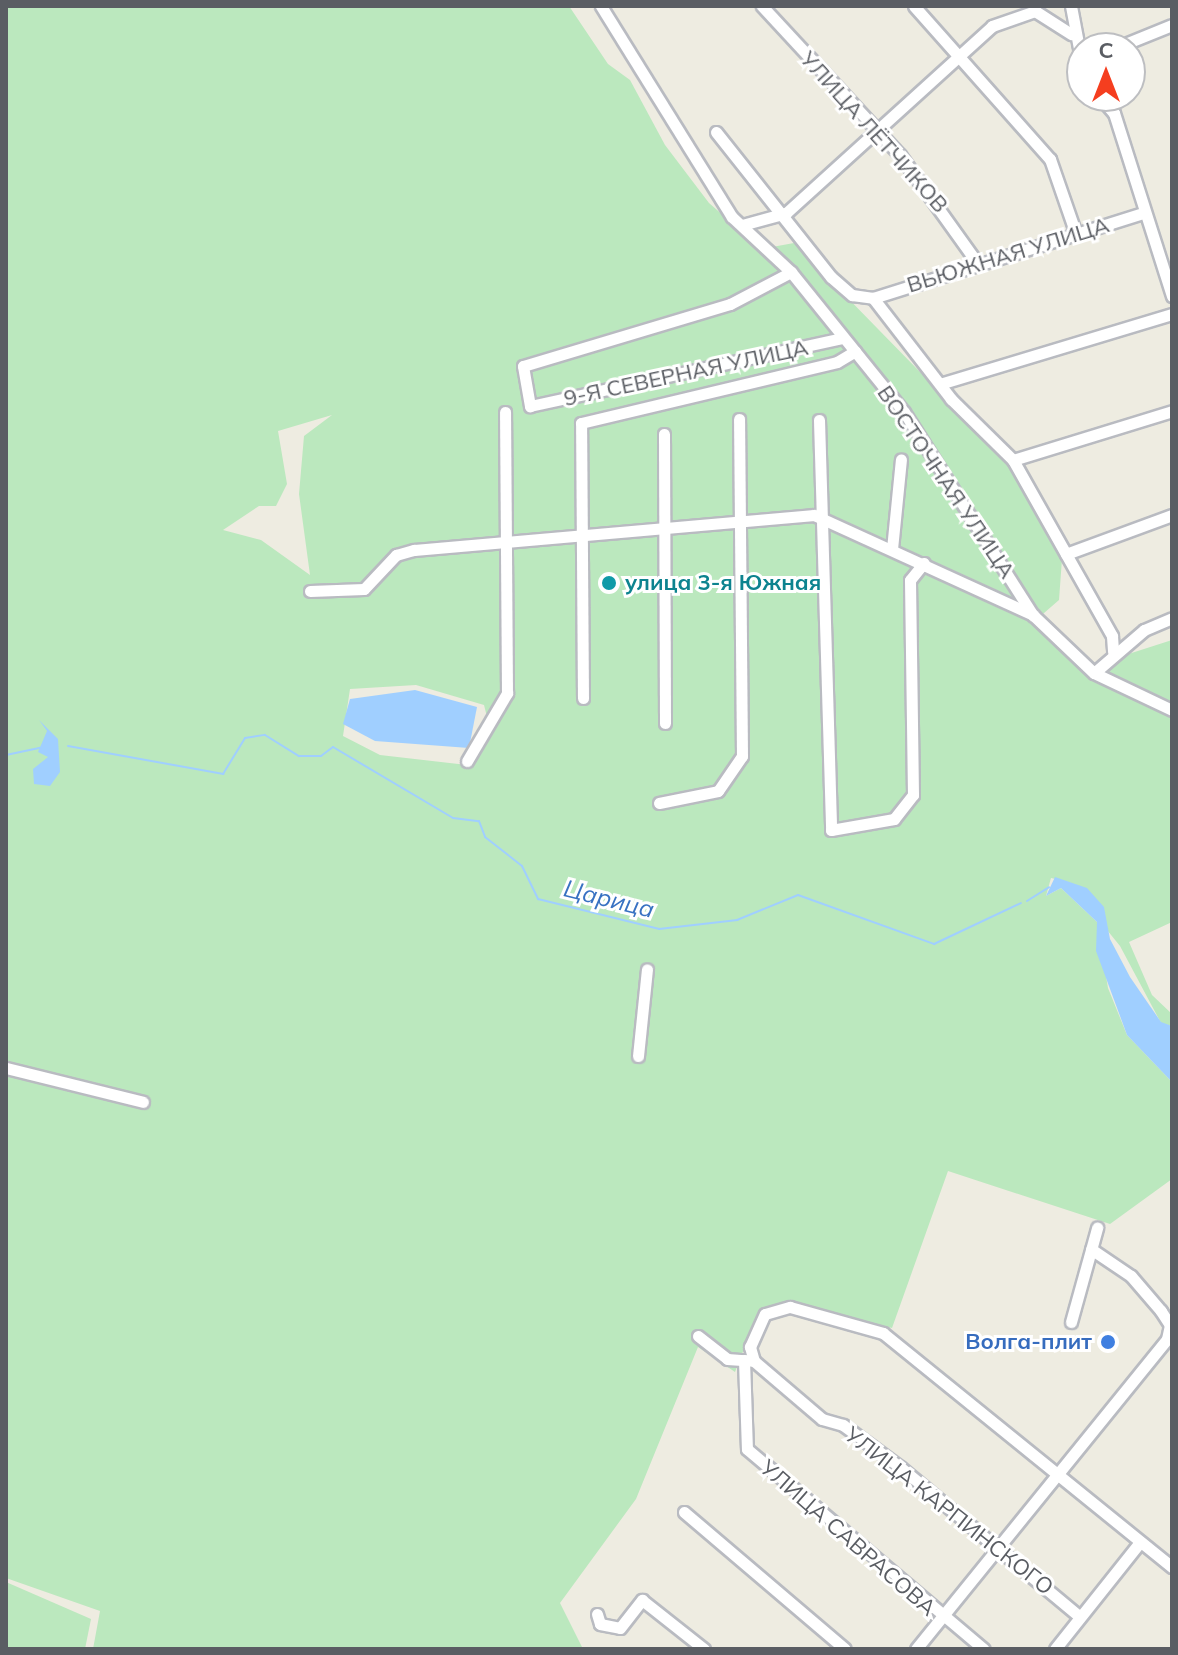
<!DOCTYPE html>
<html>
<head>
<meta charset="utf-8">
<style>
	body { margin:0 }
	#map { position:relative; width:1178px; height:1655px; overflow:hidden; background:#eeece1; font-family:Mulish,sans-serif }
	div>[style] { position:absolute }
	.green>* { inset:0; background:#bbe8be }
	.water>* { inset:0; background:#a0cfff }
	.stream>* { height:2px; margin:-1px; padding:0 1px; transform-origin:1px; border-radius:1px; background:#a0cfff }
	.roads { filter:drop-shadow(2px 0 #b9bbc1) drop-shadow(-2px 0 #b9bbc1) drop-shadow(0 2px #b9bbc1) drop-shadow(0 -2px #b9bbc1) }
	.minor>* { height:11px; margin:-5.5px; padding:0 5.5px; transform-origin:5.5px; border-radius:5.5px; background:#fff }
	.dots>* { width:22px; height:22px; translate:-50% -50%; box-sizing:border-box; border:4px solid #fff; border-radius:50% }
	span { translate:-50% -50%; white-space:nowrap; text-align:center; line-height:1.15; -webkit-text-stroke:6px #fff; paint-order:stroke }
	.street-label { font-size:22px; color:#5a5d63 }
	.culture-label { font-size:22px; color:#0d838f; font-weight:700 }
	.left { translate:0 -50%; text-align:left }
	.shop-label { font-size:22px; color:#366cbe; font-weight:700 }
	.right { translate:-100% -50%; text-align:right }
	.water-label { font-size:24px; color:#3872c2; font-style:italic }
	.frame { position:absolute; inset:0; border:8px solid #5a5d63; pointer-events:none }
	.north { position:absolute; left:1066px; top:32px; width:80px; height:80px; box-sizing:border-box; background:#fff; border:2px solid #bdbec1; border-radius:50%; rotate:0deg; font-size:22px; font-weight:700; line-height:32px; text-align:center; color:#5a5d63 }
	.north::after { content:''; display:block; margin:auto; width:28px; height:36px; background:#f53e1f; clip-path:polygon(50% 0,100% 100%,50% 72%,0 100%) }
</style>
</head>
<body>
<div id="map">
	<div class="green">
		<i style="clip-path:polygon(evenodd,6px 6px,569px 6px,608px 64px,630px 80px,665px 145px,709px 203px,748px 237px,772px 247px,794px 243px,1005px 459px,1062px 559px,1059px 600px,1036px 620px,1088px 667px,1172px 640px,1172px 922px,1129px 942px,1152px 995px,1172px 1014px,1172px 1026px,1161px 1023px,1120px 946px,1068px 882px,1051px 878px,1046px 896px,1061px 888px,1097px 922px,1108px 988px,1127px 1035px,1172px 1082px,1172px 1179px,1110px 1224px,948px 1171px,892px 1328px,794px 1303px,759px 1310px,735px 1372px,698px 1347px,636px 1499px,560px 1603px,583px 1649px,93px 1649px,100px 1611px,6px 1578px,6px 6px,332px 415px,304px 436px,299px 494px,310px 575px,261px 540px,223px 530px,259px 506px,276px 506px,287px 484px,278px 431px,332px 415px,6px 6px,416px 685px,484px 705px,488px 721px,467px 765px,380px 755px,343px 736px,350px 689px,416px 685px)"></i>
		<i style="clip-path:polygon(6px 1582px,91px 1619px,85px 1649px,6px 1649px)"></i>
	</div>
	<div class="water">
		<i style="clip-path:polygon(415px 690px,477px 707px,469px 748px,375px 741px,343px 724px,350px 699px)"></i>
		<i style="clip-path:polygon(39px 720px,58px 739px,60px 772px,50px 786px,34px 784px,33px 769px,48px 757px,38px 752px,47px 731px)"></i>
		<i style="clip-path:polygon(1055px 877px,1087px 888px,1104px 907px,1110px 939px,1130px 977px,1161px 1022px,1172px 1026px,1172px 1082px,1127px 1035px,1096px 951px,1097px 922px,1061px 888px,1046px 896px)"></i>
	</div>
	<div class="stream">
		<i style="left:68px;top:746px;width:158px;rotate:10.2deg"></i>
		<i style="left:223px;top:774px;width:42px;rotate:-58.6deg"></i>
		<i style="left:245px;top:738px;width:20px;rotate:-9deg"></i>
		<i style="left:265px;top:735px;width:40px;rotate:32deg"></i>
		<i style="left:299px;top:756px;width:22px"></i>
		<i style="left:321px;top:756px;width:15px;rotate:-37deg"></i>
		<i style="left:333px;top:747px;width:139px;rotate:30.6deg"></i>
		<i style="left:453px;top:818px;width:26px;rotate:7deg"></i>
		<i style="left:479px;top:821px;width:17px;rotate:69deg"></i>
		<i style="left:485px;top:837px;width:47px;rotate:38.1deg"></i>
		<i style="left:522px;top:866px;width:37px;rotate:64deg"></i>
		<i style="left:538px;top:899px;width:125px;rotate:13.9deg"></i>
		<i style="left:659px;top:929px;width:79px;rotate:-6.6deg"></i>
		<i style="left:737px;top:920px;width:66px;rotate:-22.3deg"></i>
		<i style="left:798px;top:895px;width:145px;rotate:19.8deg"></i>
		<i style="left:934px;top:944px;width:96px;rotate:-25.2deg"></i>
		<i style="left:6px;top:755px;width:35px;rotate:-12deg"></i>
		<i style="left:1027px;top:901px;width:26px;rotate:-32deg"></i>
	</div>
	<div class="roads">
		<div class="minor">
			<i style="left:601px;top:6px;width:248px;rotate:58.2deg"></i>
			<i style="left:732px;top:217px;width:81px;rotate:43deg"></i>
			<i style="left:791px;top:272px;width:180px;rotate:51.1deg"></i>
			<i style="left:904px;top:412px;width:241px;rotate:57.6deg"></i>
			<i style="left:1033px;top:615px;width:84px;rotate:43.6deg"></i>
			<i style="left:1094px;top:673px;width:86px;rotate:25.4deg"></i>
			<i style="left:762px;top:6px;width:203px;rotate:47.2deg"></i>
			<i style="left:900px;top:155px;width:134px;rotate:54.4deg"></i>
			<i style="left:914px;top:6px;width:205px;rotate:48.4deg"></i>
			<i style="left:1050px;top:159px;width:79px;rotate:70.9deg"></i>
			<i style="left:1071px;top:6px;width:59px;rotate:79.3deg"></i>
			<i style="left:1115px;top:48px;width:61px;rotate:-22deg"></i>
			<i style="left:1099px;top:96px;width:23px;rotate:49deg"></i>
			<i style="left:1114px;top:113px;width:192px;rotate:72.4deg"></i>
			<i style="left:716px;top:132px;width:185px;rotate:51.6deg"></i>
			<i style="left:831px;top:277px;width:28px;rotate:41deg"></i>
			<i style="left:852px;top:295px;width:21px;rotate:8deg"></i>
			<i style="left:873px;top:298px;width:128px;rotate:52.3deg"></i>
			<i style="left:951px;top:399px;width:87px;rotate:44.5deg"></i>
			<i style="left:1013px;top:460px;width:202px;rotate:60.6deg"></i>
			<i style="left:1112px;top:636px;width:16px;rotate:86deg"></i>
			<i style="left:742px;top:225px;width:46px;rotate:-15.3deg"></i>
			<i style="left:786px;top:213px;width:278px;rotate:-42.2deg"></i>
			<i style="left:992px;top:26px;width:46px;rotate:-19.2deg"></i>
			<i style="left:1035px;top:11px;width:43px;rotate:32.6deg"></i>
			<i style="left:791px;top:272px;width:69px;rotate:152.3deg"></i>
			<i style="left:730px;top:304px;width:216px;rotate:163.3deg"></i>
			<i style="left:523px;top:366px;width:41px;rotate:80.1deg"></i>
			<i style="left:530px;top:406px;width:318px;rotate:-12.3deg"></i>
			<i style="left:873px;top:298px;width:283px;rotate:-17.5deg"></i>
			<i style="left:943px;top:383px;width:239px;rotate:-16.8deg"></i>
			<i style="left:819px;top:420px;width:410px;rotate:88.3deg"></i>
			<i style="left:831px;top:830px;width:64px;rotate:-9.9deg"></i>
			<i style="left:894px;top:819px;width:31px;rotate:-52deg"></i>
			<i style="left:913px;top:795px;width:215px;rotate:-90.8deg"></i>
			<i style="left:910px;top:580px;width:22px;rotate:-51deg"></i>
			<i style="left:664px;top:434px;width:289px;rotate:89.8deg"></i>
			<i style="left:1013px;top:460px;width:166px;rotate:-17.1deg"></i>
			<i style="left:892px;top:549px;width:90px;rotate:-84.3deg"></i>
			<i style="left:1066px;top:554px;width:113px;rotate:-20.2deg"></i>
			<i style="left:310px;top:591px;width:54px;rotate:-2.1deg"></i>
			<i style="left:364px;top:589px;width:47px;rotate:-46.7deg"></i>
			<i style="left:396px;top:555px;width:19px;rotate:-16deg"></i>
			<i style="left:414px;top:550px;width:402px;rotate:-5deg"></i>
			<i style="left:814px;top:515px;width:241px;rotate:24.5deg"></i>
			<i style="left:1094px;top:673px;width:66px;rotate:-40.7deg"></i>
			<i style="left:1144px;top:630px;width:30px;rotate:-23deg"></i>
			<i style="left:583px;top:698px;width:275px;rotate:-90.4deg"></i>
			<i style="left:581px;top:423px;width:263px;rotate:-13.4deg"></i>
			<i style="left:837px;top:362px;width:21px;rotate:-31deg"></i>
			<i style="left:467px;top:761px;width:79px;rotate:-59.5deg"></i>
			<i style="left:507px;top:693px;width:281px;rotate:-90.4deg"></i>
			<i style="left:659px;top:803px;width:60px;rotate:-11.5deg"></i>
			<i style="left:718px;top:791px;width:42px;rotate:-55.6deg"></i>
			<i style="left:742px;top:756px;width:337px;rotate:-90.5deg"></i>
			<i style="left:638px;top:1056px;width:87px;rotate:-84.1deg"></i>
			<i style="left:6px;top:1068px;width:141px;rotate:13.9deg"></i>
			<i style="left:1071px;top:1322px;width:98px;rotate:-74.5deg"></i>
			<i style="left:698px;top:1336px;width:37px;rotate:38deg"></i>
			<i style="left:727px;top:1359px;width:27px;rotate:4deg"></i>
			<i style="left:754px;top:1361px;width:89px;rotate:40.5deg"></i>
			<i style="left:822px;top:1419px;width:22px;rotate:16deg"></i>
			<i style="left:843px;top:1425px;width:71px;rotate:36.4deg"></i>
			<i style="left:900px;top:1467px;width:234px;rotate:39.8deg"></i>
			<i style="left:744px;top:1360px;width:89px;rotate:88.1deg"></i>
			<i style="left:747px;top:1449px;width:310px;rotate:40.2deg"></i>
			<i style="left:754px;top:1361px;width:15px;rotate:-106deg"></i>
			<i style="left:750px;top:1347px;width:36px;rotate:-66deg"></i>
			<i style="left:765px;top:1314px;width:26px;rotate:-16deg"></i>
			<i style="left:790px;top:1307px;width:97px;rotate:15.6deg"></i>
			<i style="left:883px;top:1333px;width:372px;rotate:39deg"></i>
			<i style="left:684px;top:1512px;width:211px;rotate:40.4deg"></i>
			<i style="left:597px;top:1614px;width:10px;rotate:73deg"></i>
			<i style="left:600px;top:1624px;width:20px;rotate:11deg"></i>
			<i style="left:620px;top:1628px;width:36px;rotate:-52deg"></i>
			<i style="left:642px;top:1600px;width:79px;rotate:38.3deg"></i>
			<i style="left:916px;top:1649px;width:399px;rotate:-51deg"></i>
			<i style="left:1167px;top:1339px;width:14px;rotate:-78deg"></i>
			<i style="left:1170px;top:1325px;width:17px;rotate:-123deg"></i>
			<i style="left:1161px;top:1311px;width:46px;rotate:-130.6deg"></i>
			<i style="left:1131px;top:1276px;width:48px;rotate:-146deg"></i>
			<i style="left:1055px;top:1649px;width:137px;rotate:-51.5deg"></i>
		</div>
	</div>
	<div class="dots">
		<i style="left:609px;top:583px;background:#0f9aa8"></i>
		<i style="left:1108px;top:1342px;background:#3f7fe0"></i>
	</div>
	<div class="street-label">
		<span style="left:874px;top:132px;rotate:48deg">УЛИЦА ЛЁТЧИКОВ</span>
		<span style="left:1008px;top:255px;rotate:-17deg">ВЬЮЖНАЯ УЛИЦА</span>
		<span style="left:686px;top:373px;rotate:-12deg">9-Я СЕВЕРНАЯ УЛИЦА</span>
		<span style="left:946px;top:482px;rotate:56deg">ВОСТОЧНАЯ УЛИЦА</span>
		<span style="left:949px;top:1511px;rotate:38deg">УЛИЦА КАРПИНСКОГО</span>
		<span style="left:848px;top:1538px;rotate:41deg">УЛИЦА САВРАСОВА</span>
	</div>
	<div class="culture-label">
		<span class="left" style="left:625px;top:583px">улица 3-я Южная</span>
	</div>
	<div class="shop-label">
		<span class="right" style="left:1092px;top:1342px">Волга-плит</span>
	</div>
	<div class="water-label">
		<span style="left:609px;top:899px;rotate:14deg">Царица</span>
	</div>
	<div class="frame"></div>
	<div class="north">С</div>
</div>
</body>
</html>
